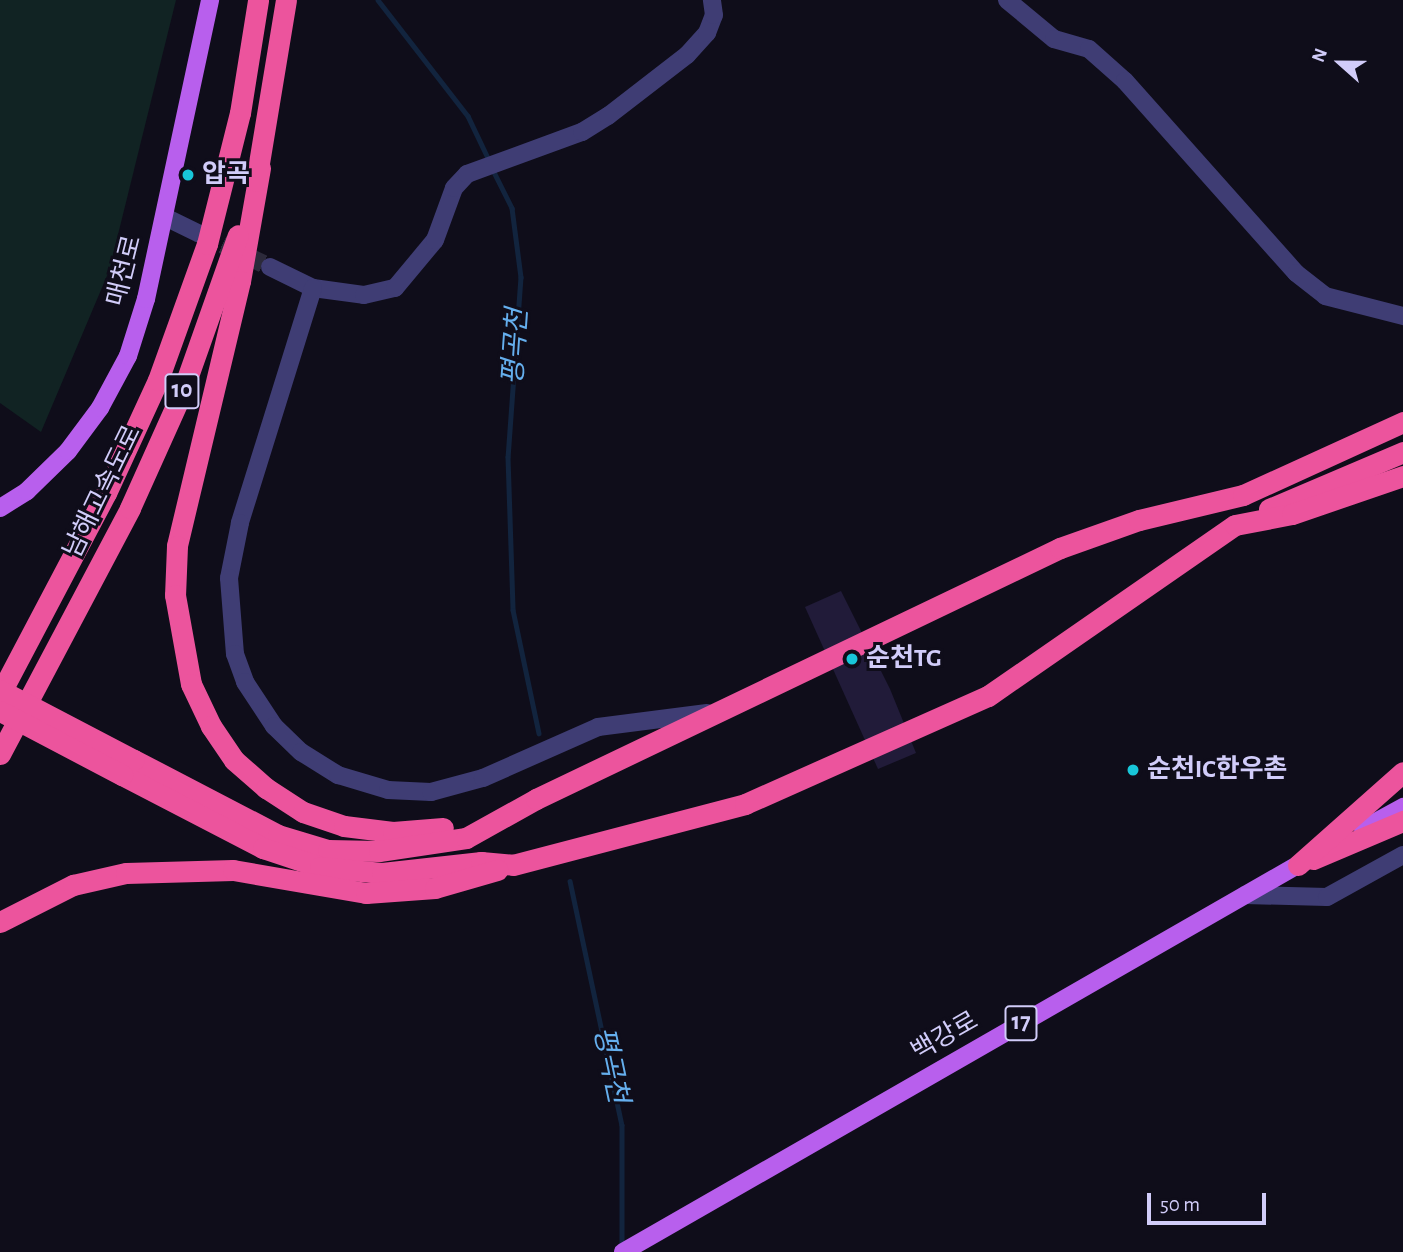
<!DOCTYPE html>
<html>
<head>
<meta charset="utf-8">
<style>
	body { margin:0 }
	#map { position:relative; width:1403px; height:1252px; overflow:hidden; background:#0f0d1a; font-family:"Alegreya Sans","Noto Sans KR",sans-serif }
	div>[style] { position:absolute }
	.green>* { inset:0; background:#112323 }
	.stream>* { height:4.5px; margin:-2.25px; padding:0 2.25px; transform-origin:2.25px; border-radius:2.25px; background:#12243e }
	.building>* { inset:0; background:#211b39 }
	.minor-tunnel>* { height:18px; margin-top:-9px; transform-origin:0; background:repeating-linear-gradient(90deg,#2c2a3b 0 18px,transparent 0 27px) }
	.minor>* { height:18px; margin:-9px; padding:0 9px; transform-origin:9px; border-radius:9px; background:#3f3d74 }
	.major>* { height:18px; margin:-9px; padding:0 9px; transform-origin:9px; border-radius:9px; background:#b85fed }
	.highway>* { height:21px; margin:-10.5px; padding:0 10.5px; transform-origin:10.5px; border-radius:10.5px; background:#ec549d }
	.highway-bridge>* { height:21px; margin:-10.5px; padding:0 10.5px; transform-origin:10.5px; border-radius:10.5px; background:#ec549d }
	.dots>* { width:19px; height:19px; translate:-50% -50%; box-sizing:border-box; border:4px solid #0f0d1a; border-radius:50% }
	span { translate:-50% -50%; white-space:nowrap; text-align:center; line-height:1.15; -webkit-text-stroke:6px #0f0d1a; paint-order:stroke }
	.shield-label span { padding:2px 5px; background:#0f0d1a; border:2px solid; border-radius:5px; -webkit-text-stroke-width:0 }
	.shield-label { font-size:24px; color:#d1ccf9; font-weight:700 }
	.poi-label { font-size:26px; color:#d1ccf9; font-weight:700 }
	.left { translate:0 -50%; text-align:left }
	.street-label { font-size:26px; color:#d1ccf9 }
	.water-label { font-size:28px; color:#65afee; font-style:italic }
	.north { position:absolute; left:1305px; top:28px; width:70px; height:70px; -webkit-text-stroke:5px #0f0d1a; paint-order:stroke; rotate:291deg; font-size:19px; font-weight:700; line-height:28px; text-align:center; color:#d1ccf9 }
	.north::after { content:''; display:block; margin:auto; width:24px; height:32px; background:#d1ccf9; clip-path:polygon(50% 0,100% 100%,50% 72%,0 100%) }
	.scale { position:absolute; left:1147px; top:1193px; width:119px; height:32px; box-sizing:border-box; border:4px solid #d1ccf9; border-top:0; padding-left:9px; font-size:21px; line-height:24px; white-space:nowrap; color:#d1ccf9; -webkit-text-stroke:5px #0f0d1a; paint-order:stroke }
</style>
</head>
<body>
<div id="map">
	<div class="green">
		<i style="clip-path:polygon(0 0,176px 0,109px 271px,41px 432px,0 403px)"></i>
	</div>
	<div class="stream">
		<i style="left:378px;top:0;width:147px;rotate:52.2deg"></i>
		<i style="left:468px;top:116px;width:49px;rotate:64.5deg"></i>
		<i style="left:492px;top:168px;width:45px;rotate:63.4deg"></i>
		<i style="left:512px;top:208px;width:70px;rotate:82.6deg"></i>
		<i style="left:521px;top:277px;width:180px;rotate:94.1deg"></i>
		<i style="left:508px;top:457px;width:153px;rotate:88.1deg"></i>
		<i style="left:513px;top:610px;width:126px;rotate:78.1deg"></i>
		<i style="left:570px;top:881px;width:249px;rotate:78deg"></i>
		<i style="left:622px;top:1125px;width:121px;rotate:90deg"></i>
	</div>
	<div class="building">
		<i style="clip-path:polygon(841px 591px,890px 689px,916px 753px,878px 769px,805px 607px)"></i>
	</div>
	<div class="minor-tunnel">
		<i style="left:198px;top:233px;width:80px;rotate:25.3deg"></i>
	</div>
	<div class="minor">
		<i style="left:1007px;top:0;width:61px;rotate:39.7deg"></i>
		<i style="left:1054px;top:39px;width:36px;rotate:16deg"></i>
		<i style="left:1089px;top:49px;width:48px;rotate:41.6deg"></i>
		<i style="left:1125px;top:81px;width:257px;rotate:48.3deg"></i>
		<i style="left:1296px;top:273px;width:37px;rotate:38deg"></i>
		<i style="left:1325px;top:296px;width:81px;rotate:14.4deg"></i>
		<i style="left:165px;top:217px;width:37px;rotate:26deg"></i>
		<i style="left:270px;top:267px;width:48px;rotate:26deg"></i>
		<i style="left:313px;top:288px;width:51px;rotate:7.8deg"></i>
		<i style="left:364px;top:295px;width:32px;rotate:-13deg"></i>
		<i style="left:395px;top:288px;width:62px;rotate:-50.2deg"></i>
		<i style="left:435px;top:240px;width:55px;rotate:-69.9deg"></i>
		<i style="left:454px;top:188px;width:19px;rotate:-47deg"></i>
		<i style="left:467px;top:174px;width:122px;rotate:-20.1deg"></i>
		<i style="left:582px;top:132px;width:31px;rotate:-32deg"></i>
		<i style="left:608px;top:116px;width:100px;rotate:-37.7deg"></i>
		<i style="left:687px;top:55px;width:30px;rotate:-48deg"></i>
		<i style="left:707px;top:33px;width:19px;rotate:-69deg"></i>
		<i style="left:714px;top:15px;width:15px;rotate:-98deg"></i>
		<i style="left:313px;top:288px;width:246px;rotate:107.3deg"></i>
		<i style="left:240px;top:523px;width:56px;rotate:101.3deg"></i>
		<i style="left:229px;top:578px;width:76px;rotate:85.5deg"></i>
		<i style="left:235px;top:654px;width:30px;rotate:70deg"></i>
		<i style="left:245px;top:682px;width:53px;rotate:56.6deg"></i>
		<i style="left:274px;top:726px;width:37px;rotate:44deg"></i>
		<i style="left:301px;top:752px;width:44px;rotate:31.9deg"></i>
		<i style="left:338px;top:775px;width:52px;rotate:16.7deg"></i>
		<i style="left:388px;top:790px;width:43px;rotate:2.7deg"></i>
		<i style="left:431px;top:792px;width:54px;rotate:-15.1deg"></i>
		<i style="left:483px;top:778px;width:126px;rotate:-23.9deg"></i>
		<i style="left:598px;top:727px;width:110px;rotate:-7.3deg"></i>
		<i style="left:1245px;top:895px;width:82px;rotate:1.4deg"></i>
		<i style="left:1327px;top:897px;width:87px;rotate:-28.9deg"></i>
	</div>
	<div class="major">
		<i style="left:0;top:508px;width:32px;rotate:-32deg"></i>
		<i style="left:27px;top:491px;width:57px;rotate:-44.3deg"></i>
		<i style="left:68px;top:451px;width:54px;rotate:-53.3deg"></i>
		<i style="left:100px;top:408px;width:59px;rotate:-61.7deg"></i>
		<i style="left:128px;top:356px;width:60px;rotate:-72.5deg"></i>
		<i style="left:146px;top:299px;width:306px;rotate:-77.9deg"></i>
		<i style="left:1363px;top:829px;width:46px;rotate:-28.8deg"></i>
		<i style="left:623px;top:1252px;width:790px;rotate:-29.84deg"></i>
	</div>
	<div class="highway">
		<i style="left:260px;top:168px;width:115px;rotate:100deg"></i>
		<i style="left:240px;top:281px;width:272px;rotate:103.4deg"></i>
		<i style="left:177px;top:546px;width:49px;rotate:92.3deg"></i>
		<i style="left:175px;top:595px;width:90px;rotate:79.8deg"></i>
		<i style="left:191px;top:684px;width:47px;rotate:64.5deg"></i>
		<i style="left:211px;top:726px;width:41px;rotate:55.9deg"></i>
		<i style="left:234px;top:760px;width:43px;rotate:41.2deg"></i>
		<i style="left:266px;top:788px;width:44px;rotate:33deg"></i>
		<i style="left:303px;top:812px;width:43px;rotate:18.9deg"></i>
		<i style="left:344px;top:826px;width:49px;rotate:7deg"></i>
		<i style="left:393px;top:832px;width:50px;rotate:-4.6deg"></i>
		<i style="left:256px;top:181px;width:183px;rotate:-80.6deg"></i>
		<i style="left:1269px;top:509px;width:146px;rotate:-23deg"></i>
		<i style="left:0;top:694px;width:227px;rotate:-62.2deg"></i>
		<i style="left:106px;top:493px;width:124px;rotate:-65.3deg"></i>
		<i style="left:158px;top:380px;width:145px;rotate:-70.2deg"></i>
		<i style="left:207px;top:244px;width:135px;rotate:-75.9deg"></i>
		<i style="left:240px;top:113px;width:114px;rotate:-80.9deg"></i>
		<i style="left:0;top:754px;width:278px;rotate:-62.1deg"></i>
		<i style="left:130px;top:508px;width:129px;rotate:-65.8deg"></i>
		<i style="left:183px;top:390px;width:164px;rotate:-70.5deg"></i>
		<i style="left:134px;top:760px;width:162px;rotate:27.5deg"></i>
		<i style="left:278px;top:835px;width:52px;rotate:16.7deg"></i>
		<i style="left:328px;top:850px;width:51px;rotate:1.1deg"></i>
		<i style="left:379px;top:851px;width:88px;rotate:-8.5deg"></i>
		<i style="left:466px;top:838px;width:80px;rotate:-29.1deg"></i>
		<i style="left:536px;top:799px;width:581px;rotate:-25.59deg"></i>
		<i style="left:1060px;top:548px;width:84px;rotate:-19.5deg"></i>
		<i style="left:1139px;top:520px;width:107px;rotate:-13.5deg"></i>
		<i style="left:1243px;top:495px;width:176px;rotate:-24.5deg"></i>
		<i style="left:122px;top:775px;width:159px;rotate:27.4deg"></i>
		<i style="left:263px;top:848px;width:60px;rotate:18.4deg"></i>
		<i style="left:320px;top:867px;width:62px;rotate:5.5deg"></i>
		<i style="left:382px;top:873px;width:100px;rotate:-6.3deg"></i>
		<i style="left:481px;top:862px;width:32px;rotate:5deg"></i>
		<i style="left:513px;top:865px;width:240px;rotate:-14.7deg"></i>
		<i style="left:745px;top:804px;width:266px;rotate:-24deg"></i>
		<i style="left:988px;top:696px;width:300px;rotate:-34.7deg"></i>
		<i style="left:1235px;top:525px;width:58px;rotate:-10.9deg"></i>
		<i style="left:1292px;top:514px;width:117px;rotate:-18.9deg"></i>
		<i style="left:1313px;top:859px;width:98px;rotate:-22.9deg"></i>
		<i style="left:1298px;top:865px;width:140px;rotate:-41.5deg"></i>
		<i style="left:0;top:922px;width:82px;rotate:-26.9deg"></i>
		<i style="left:73px;top:885px;width:54px;rotate:-12.8deg"></i>
		<i style="left:126px;top:873px;width:107px;rotate:-1.6deg"></i>
		<i style="left:233px;top:870px;width:135px;rotate:9.8deg"></i>
		<i style="left:366px;top:893px;width:69px;rotate:-4.1deg"></i>
		<i style="left:435px;top:888px;width:65px;rotate:-16.2deg"></i>
	</div>
	<div class="highway-bridge">
		<i style="left:0;top:690px;width:151px;rotate:27.6deg"></i>
		<i style="left:0;top:711px;width:138px;rotate:27.7deg"></i>
	</div>
	<div class="dots">
		<i style="left:188px;top:175px;background:#18c6d9"></i>
		<i style="left:852px;top:659px;background:#18c6d9"></i>
		<i style="left:1133px;top:770px;background:#18c6d9"></i>
	</div>
	<div class="shield-label">
		<span style="left:182px;top:391px">10</span>
		<span style="left:1021px;top:1023px">17</span>
	</div>
	<div class="poi-label">
		<span class="left" style="left:202px;top:175px">압곡</span>
		<span class="left" style="left:866px;top:659px">순천TG</span>
		<span class="left" style="left:1147px;top:770px">순천IC한우촌</span>
	</div>
	<div class="street-label">
		<span style="left:125px;top:271px;rotate:-76deg">매천로</span>
		<span style="left:103px;top:492px;rotate:-64deg">남해고속도로</span>
		<span style="left:945px;top:1037px;rotate:-30deg">백강로</span>
	</div>
	<div class="water-label">
		<span style="left:516px;top:347px;rotate:-86deg">평곡천</span>
		<span style="left:610px;top:1065px;rotate:78deg">평곡천</span>
	</div>
	<div class="north">N</div>
	<div class="scale">50 m</div>
</div>
</body>
</html>
